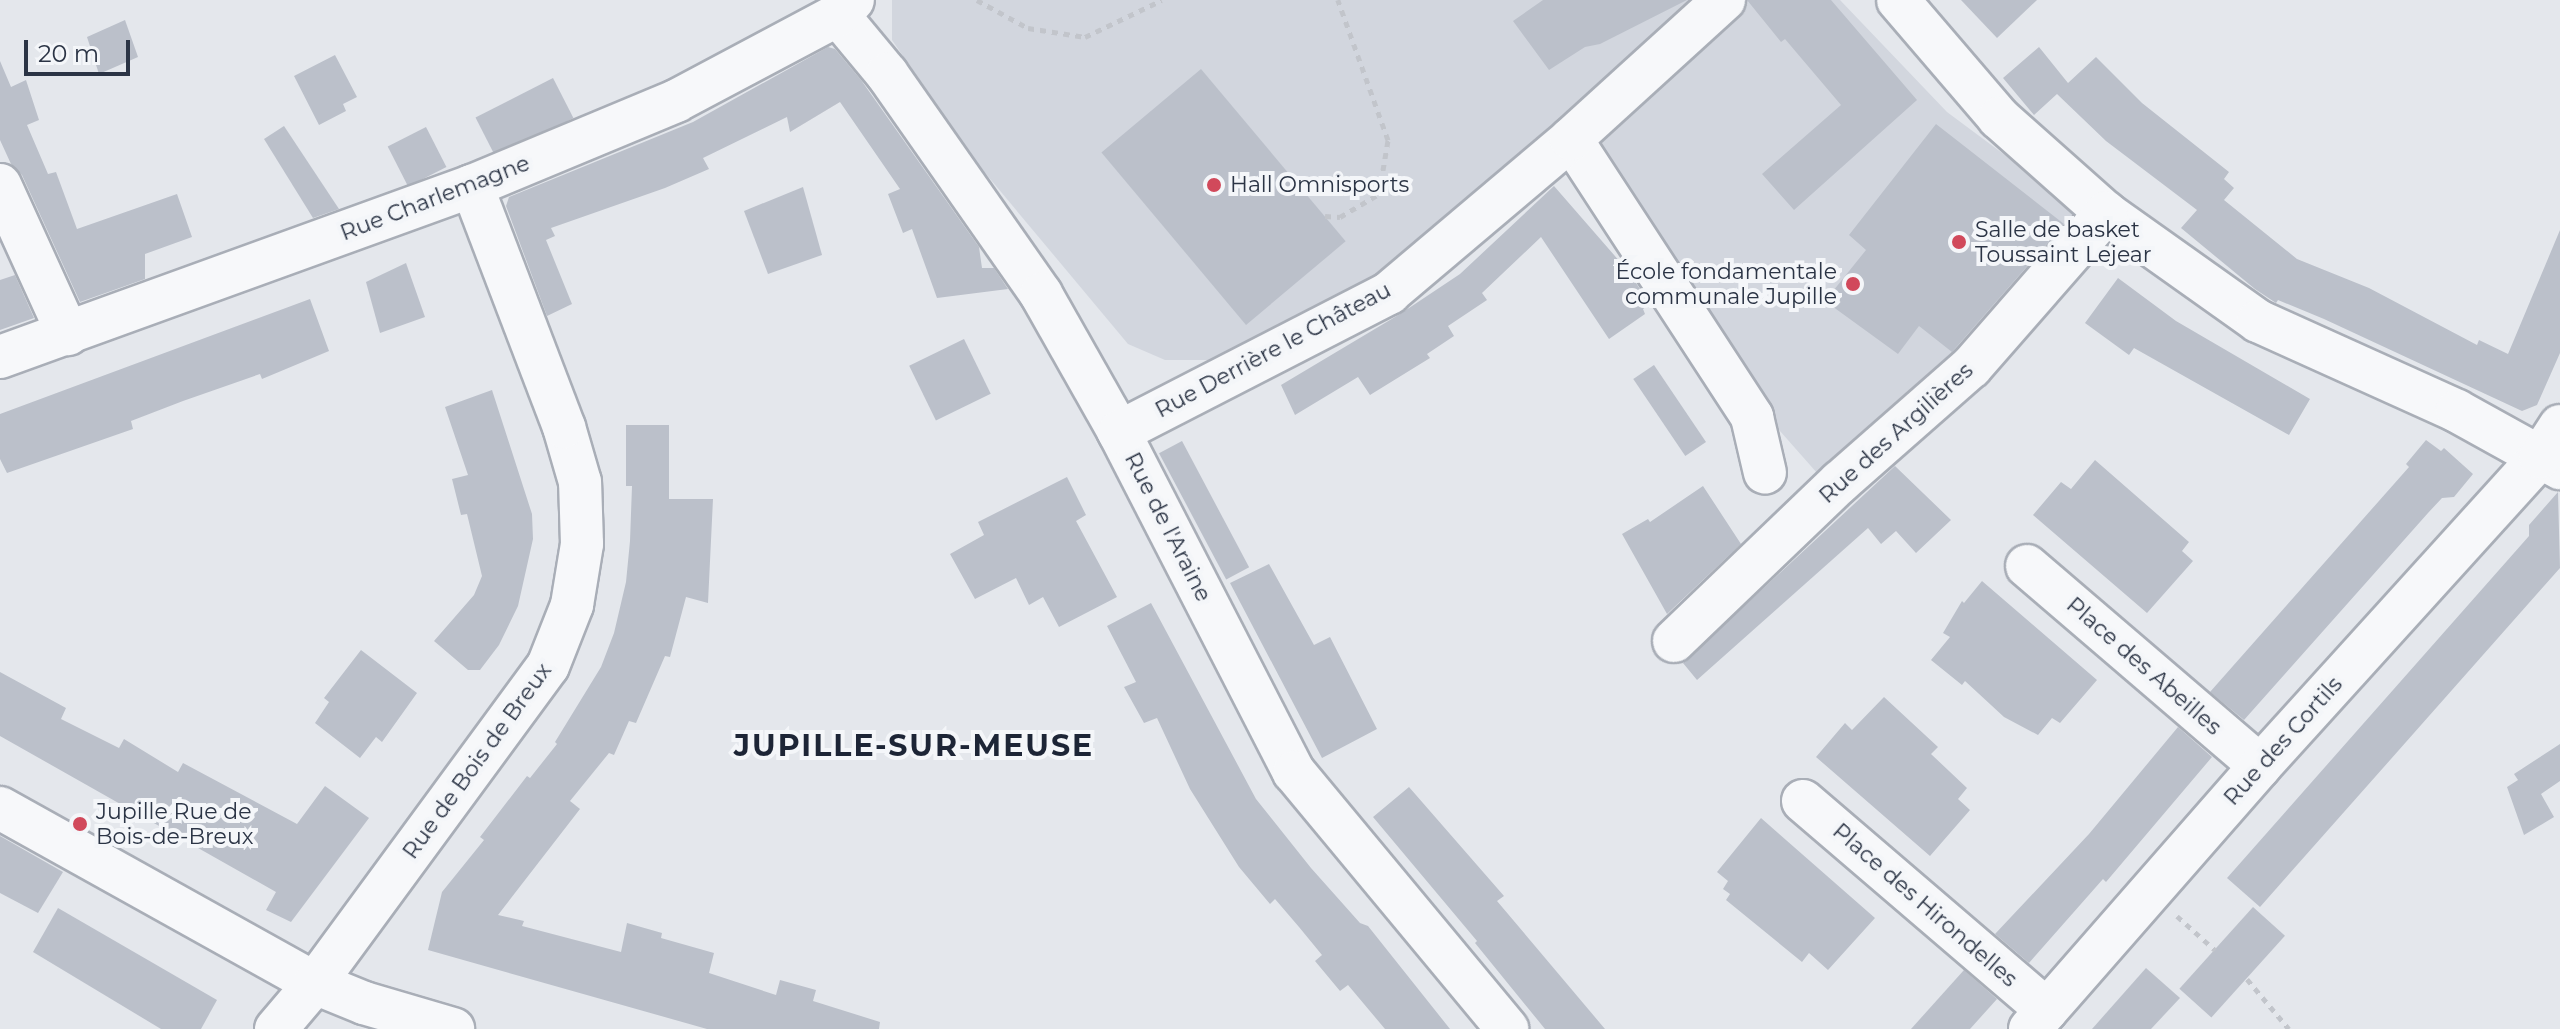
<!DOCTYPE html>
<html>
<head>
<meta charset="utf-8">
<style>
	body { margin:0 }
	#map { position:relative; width:2560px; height:1029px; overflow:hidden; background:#e4e7ec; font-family:Montserrat,sans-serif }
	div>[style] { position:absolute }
	.built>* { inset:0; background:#d2d6de }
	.building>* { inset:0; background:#bbc0ca; transform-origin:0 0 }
	.path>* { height:5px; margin-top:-2.5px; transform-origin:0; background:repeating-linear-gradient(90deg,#c2c5cb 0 6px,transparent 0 12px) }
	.roads { filter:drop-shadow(2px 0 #a9aeb7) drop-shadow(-2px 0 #a9aeb7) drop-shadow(0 2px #a9aeb7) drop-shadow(0 -2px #a9aeb7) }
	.minor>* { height:42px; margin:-21px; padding:0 21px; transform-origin:21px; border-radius:21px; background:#f7f8fa }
	.dots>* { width:22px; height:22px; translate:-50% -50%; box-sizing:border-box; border:4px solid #f4f6f9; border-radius:50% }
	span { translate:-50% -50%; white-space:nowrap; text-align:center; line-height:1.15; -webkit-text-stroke:8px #f4f6f9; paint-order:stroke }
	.poi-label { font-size:22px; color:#2b3445 }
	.left { translate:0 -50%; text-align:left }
	.right { translate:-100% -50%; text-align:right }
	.street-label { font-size:22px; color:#2b3445 }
	.district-label { font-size:30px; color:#1d2536; font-weight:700; letter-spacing:2px }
	.scale { position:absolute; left:24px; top:40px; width:106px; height:36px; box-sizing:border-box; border:4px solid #2b3445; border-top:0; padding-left:10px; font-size:24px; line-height:28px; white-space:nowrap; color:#2b3445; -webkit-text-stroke:6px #f4f6f9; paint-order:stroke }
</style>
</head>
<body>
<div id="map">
	<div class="built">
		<i style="clip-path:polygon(1706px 0,1373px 281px,1213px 360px,1165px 360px,1128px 344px,976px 162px,892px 40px,892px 0)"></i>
		<i style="clip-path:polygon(1747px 0,1840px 0,1947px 112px,2088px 217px,1972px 351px,1825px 482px,1749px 396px,1590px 153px)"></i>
	</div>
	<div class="building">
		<i style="clip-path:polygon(1543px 0,1687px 0,1600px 44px,1585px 47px,1549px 70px,1513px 21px)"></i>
		<i style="clip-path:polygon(1747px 0,1831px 0,1917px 100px,1794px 210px,1762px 174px,1841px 105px,1785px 39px,1781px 42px)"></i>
		<i style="clip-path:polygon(1961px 0,2037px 0,1997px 38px)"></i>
		<i style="clip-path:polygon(125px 20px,138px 57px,99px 74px,87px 37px)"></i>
		<i style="clip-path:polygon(828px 47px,835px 49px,861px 80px,979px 247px,982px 268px,994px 268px,1008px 289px,937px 298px,912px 229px,903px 233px,888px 194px,900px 189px,840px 102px,790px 132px,787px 117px,703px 158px,709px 169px,665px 188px,551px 228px,555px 236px,546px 240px,572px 304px,547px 316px,506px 206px,509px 197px,693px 122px)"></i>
		<i style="clip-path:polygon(2039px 47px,2068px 83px,2096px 57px,2142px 103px,2229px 172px,2224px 179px,2234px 188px,2224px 200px,2297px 259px,2369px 288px,2477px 345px,2479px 340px,2508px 354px,2560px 230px,2560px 353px,2537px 405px,2522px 411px,2324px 319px,2278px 300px,2276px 303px,2255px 289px,2181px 228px,2197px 210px,2106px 141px,2057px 94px,2034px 115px,2003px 78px)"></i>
		<i style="clip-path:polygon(335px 55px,357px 97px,343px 104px,346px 111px,319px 125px,294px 76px)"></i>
		<i style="clip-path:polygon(0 61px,11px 87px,26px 80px,39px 120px,27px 125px,48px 174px,56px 172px,77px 229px,177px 194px,192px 237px,145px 254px,145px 279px,80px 302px,22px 175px,11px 164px,0 140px)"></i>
		<i style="left:1201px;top:69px;width:225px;height:130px;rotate:50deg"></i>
		<i style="left:553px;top:78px;width:45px;height:87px;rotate:63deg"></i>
		<i style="clip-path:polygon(1936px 124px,2064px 224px,1952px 352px,1919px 326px,1898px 354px,1825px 301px,1866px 250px,1849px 235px)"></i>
		<i style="clip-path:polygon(284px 126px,339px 209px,313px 218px,264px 139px)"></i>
		<i style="left:426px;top:127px;width:45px;height:43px;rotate:63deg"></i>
		<i style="clip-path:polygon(1554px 186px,1628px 271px,1650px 304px,1643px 309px,1645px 314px,1609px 339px,1541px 237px,1482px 293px,1487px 300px,1448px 326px,1454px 336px,1427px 354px,1430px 358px,1370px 395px,1358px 377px,1295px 415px,1281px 385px,1400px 314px,1460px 274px)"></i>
		<i style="clip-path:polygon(803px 187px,822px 255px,768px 274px,744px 211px)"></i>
		<i style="clip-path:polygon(406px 263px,425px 317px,380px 333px,366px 282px)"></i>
		<i style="clip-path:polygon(15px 275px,34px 318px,0 330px,0 280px)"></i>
		<i style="clip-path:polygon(2118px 278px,2176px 321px,2310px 399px,2289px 435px,2134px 348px,2129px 355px,2085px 323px)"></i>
		<i style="clip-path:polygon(310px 299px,329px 351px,262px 379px,260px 374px,183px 401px,131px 421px,133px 429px,7px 473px,0 459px,0 414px)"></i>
		<i style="left:964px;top:339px;width:61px;height:61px;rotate:64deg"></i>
		<i style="left:1654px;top:365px;width:93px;height:25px;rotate:56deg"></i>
		<i style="clip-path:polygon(492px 390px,532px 514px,533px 539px,518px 606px,499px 645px,480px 670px,468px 670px,434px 641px,474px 595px,482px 576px,467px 514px,461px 515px,452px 479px,468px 475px,445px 407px)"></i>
		<i style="clip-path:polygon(626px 425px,669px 425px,669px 499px,713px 499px,708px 603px,686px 597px,670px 657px,665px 656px,636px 723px,629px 721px,614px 755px,609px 753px,570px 801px,580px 809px,498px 915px,524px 921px,522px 926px,621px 952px,627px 923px,662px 933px,661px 938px,714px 953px,709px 973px,776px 995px,780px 980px,816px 990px,813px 1001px,880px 1022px,879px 1029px,707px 1029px,428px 950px,442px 892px,484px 840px,480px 837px,527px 776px,530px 778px,557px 744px,555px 742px,601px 667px,614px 633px,626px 582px,630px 541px,632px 486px,626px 486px)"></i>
		<i style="clip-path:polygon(2426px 440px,2441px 451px,2444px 448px,2473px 474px,2454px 497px,2442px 498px,2428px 513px,2244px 720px,2210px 692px,2409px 467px,2406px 464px)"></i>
		<i style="left:1182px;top:441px;width:143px;height:26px;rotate:62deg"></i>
		<i style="clip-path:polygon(2095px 460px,2189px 542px,2182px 551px,2193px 561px,2147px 613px,2033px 515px,2061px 482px,2071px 489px)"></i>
		<i style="clip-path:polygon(1895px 466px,1951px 520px,1916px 553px,1896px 531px,1881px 544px,1868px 528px,1697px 680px,1683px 663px)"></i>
		<i style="clip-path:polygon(1067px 477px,1086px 515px,1076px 521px,1117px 597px,1059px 627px,1043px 597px,1029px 605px,1016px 578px,975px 599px,950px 554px,984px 535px,978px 522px)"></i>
		<i style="clip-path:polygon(1703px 486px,1741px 544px,1667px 614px,1622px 534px,1648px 519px,1650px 522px)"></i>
		<i style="clip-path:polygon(2558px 492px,2560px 568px,2260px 907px,2227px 878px,2529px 536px,2529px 525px)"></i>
		<i style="clip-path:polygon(1269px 564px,1314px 645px,1330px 637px,1377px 729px,1322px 758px,1230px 583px)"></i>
		<i style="clip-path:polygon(1982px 581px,2097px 680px,2060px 723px,2052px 718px,2038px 735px,2004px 717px,1965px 681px,1962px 685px,1931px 660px,1950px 637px,1943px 633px,1962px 601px,1964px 603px)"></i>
		<i style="clip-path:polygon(1151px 603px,1256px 799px,1311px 868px,1360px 923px,1368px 926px,1450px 1029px,1385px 1029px,1348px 985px,1340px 991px,1315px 961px,1322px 955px,1299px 927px,1275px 899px,1270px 904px,1239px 867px,1190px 789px,1157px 718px,1144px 723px,1124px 687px,1136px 682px,1107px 626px)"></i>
		<i style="clip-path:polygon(361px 650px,417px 693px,382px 742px,376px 737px,360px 758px,315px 723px,329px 702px,324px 698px)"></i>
		<i style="clip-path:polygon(0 672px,66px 708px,61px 719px,119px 748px,124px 739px,178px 772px,183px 763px,297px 824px,325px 786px,369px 818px,291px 922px,266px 910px,276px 892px,0 736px)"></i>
		<i style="clip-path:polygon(1884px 697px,1938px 747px,1931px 754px,1967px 788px,1958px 799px,1970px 810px,1930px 856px,1816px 757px,1845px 723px,1852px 730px)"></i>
		<i style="clip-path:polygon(2178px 727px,2212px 757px,2106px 882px,2103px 879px,2029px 963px,1995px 934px,2089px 834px)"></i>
		<i style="clip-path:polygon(2560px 744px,2560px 781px,2541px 794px,2554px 817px,2524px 835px,2507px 787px,2518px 780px,2514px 774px)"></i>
		<i style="clip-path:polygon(1409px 787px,1504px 896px,1497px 901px,1605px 1029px,1545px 1029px,1475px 943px,1477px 941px,1373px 817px)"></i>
		<i style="clip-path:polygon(1761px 818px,1875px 918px,1828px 970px,1809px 953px,1802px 962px,1726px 900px,1730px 894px,1723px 889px,1728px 881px,1717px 872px)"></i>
		<i style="clip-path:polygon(0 836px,63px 872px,38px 913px,0 893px)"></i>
		<i style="left:2253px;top:907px;width:43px;height:110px;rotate:42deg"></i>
		<i style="clip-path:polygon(58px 908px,217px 1000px,201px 1029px,161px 1029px,33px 952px)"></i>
		<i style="clip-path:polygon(2146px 968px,2180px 998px,2151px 1029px,2092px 1029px)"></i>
		<i style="clip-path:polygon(1964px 970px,1997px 999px,1970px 1029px,1911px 1029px)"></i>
	</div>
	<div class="path">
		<i style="left:977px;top:0;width:58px;rotate:28.8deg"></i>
		<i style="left:1028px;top:28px;width:58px;rotate:9deg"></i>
		<i style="left:1085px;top:37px;width:85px;rotate:-25.7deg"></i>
		<i style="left:1325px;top:216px;width:15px;rotate:4deg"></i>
		<i style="left:1340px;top:217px;width:45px;rotate:-30.5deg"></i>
		<i style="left:1379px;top:194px;width:55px;rotate:-80.5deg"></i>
		<i style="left:1388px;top:140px;width:149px;rotate:-109.7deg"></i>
		<i style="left:2177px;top:916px;width:51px;rotate:41.8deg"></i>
		<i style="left:2247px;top:979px;width:65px;rotate:50deg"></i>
	</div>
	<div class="roads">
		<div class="minor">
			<i style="left:1898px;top:0;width:155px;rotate:49.4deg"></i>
			<i style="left:1999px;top:118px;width:143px;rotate:41.6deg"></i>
			<i style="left:2106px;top:213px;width:186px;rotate:35.4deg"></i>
			<i style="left:2258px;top:321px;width:218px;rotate:24.3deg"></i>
			<i style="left:2457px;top:411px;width:118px;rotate:29deg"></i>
			<i style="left:838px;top:15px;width:77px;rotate:50.3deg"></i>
			<i style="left:887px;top:74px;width:269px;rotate:55deg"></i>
			<i style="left:1041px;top:294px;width:159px;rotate:60.5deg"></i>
			<i style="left:1119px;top:432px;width:382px;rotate:62.8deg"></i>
			<i style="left:1294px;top:772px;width:334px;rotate:50.3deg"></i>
			<i style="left:1571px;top:139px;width:332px;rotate:56.9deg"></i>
			<i style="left:1752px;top:417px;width:57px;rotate:76.9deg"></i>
			<i style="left:0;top:185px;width:164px;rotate:65.5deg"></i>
			<i style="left:0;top:357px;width:502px;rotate:-19.91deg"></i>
			<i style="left:472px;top:186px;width:221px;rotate:-22.6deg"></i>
			<i style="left:676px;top:101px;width:183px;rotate:-28deg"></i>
			<i style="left:838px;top:15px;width:21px;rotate:-45deg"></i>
			<i style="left:1119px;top:432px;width:304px;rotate:-27.2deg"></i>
			<i style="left:1389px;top:293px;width:238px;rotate:-40.2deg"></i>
			<i style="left:1571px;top:139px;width:207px;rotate:-42.3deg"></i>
			<i style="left:2027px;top:566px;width:307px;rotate:40.6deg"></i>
			<i style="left:1674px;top:641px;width:230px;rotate:-43.8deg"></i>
			<i style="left:1840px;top:482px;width:174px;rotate:-41.3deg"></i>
			<i style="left:1971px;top:367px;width:205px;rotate:-48.8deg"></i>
			<i style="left:1803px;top:801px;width:321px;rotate:40.6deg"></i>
			<i style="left:0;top:808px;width:360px;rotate:29.1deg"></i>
			<i style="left:315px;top:983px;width:53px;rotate:22.2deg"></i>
			<i style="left:364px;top:1003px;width:93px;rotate:16.3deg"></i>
			<i style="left:276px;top:1029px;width:60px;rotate:-49.7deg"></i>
			<i style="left:315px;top:983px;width:393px;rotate:-53.7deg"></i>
			<i style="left:548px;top:666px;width:66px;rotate:-68.5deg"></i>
			<i style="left:572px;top:605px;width:62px;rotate:-80.7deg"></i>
			<i style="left:582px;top:544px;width:62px;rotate:-91.8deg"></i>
			<i style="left:580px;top:482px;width:57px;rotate:-106.2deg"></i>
			<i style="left:564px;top:427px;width:258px;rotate:-110.9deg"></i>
			<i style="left:2030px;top:1029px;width:349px;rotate:-48.8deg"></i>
			<i style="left:2260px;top:766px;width:417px;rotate:-47.8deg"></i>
			<i style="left:2540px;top:457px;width:37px;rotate:-57deg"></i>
		</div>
	</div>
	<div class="dots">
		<i style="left:1214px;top:185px;background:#d1495b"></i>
		<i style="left:1959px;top:242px;background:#d1495b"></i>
		<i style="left:1853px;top:284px;background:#d1495b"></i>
		<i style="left:80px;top:824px;background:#d1495b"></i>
	</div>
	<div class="poi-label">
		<span class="left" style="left:1230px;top:185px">Hall Omnisports</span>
		<span class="left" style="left:1975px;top:242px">Salle de basket<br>Toussaint Lejear</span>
		<span class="right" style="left:1837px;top:284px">École fondamentale<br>communale Jupille</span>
		<span class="left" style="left:96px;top:824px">Jupille Rue de<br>Bois-de-Breux</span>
	</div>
	<div class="street-label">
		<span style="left:435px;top:198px;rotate:-21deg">Rue Charlemagne</span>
		<span style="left:1273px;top:350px;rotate:-28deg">Rue Derrière le Château</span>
		<span style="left:1896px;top:433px;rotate:-42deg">Rue des Argilières</span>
		<span style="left:1168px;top:527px;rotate:63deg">Rue de l'Araine</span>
		<span style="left:2144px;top:666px;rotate:41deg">Place des Abeilles</span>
		<span style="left:2283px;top:741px;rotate:-48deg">Rue des Cortils</span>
		<span style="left:477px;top:761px;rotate:-54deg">Rue de Bois de Breux</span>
		<span style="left:1925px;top:905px;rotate:41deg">Place des Hirondelles</span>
	</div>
	<div class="district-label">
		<span style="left:914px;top:746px">JUPILLE-SUR-MEUSE</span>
	</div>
	<div class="scale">20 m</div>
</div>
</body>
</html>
